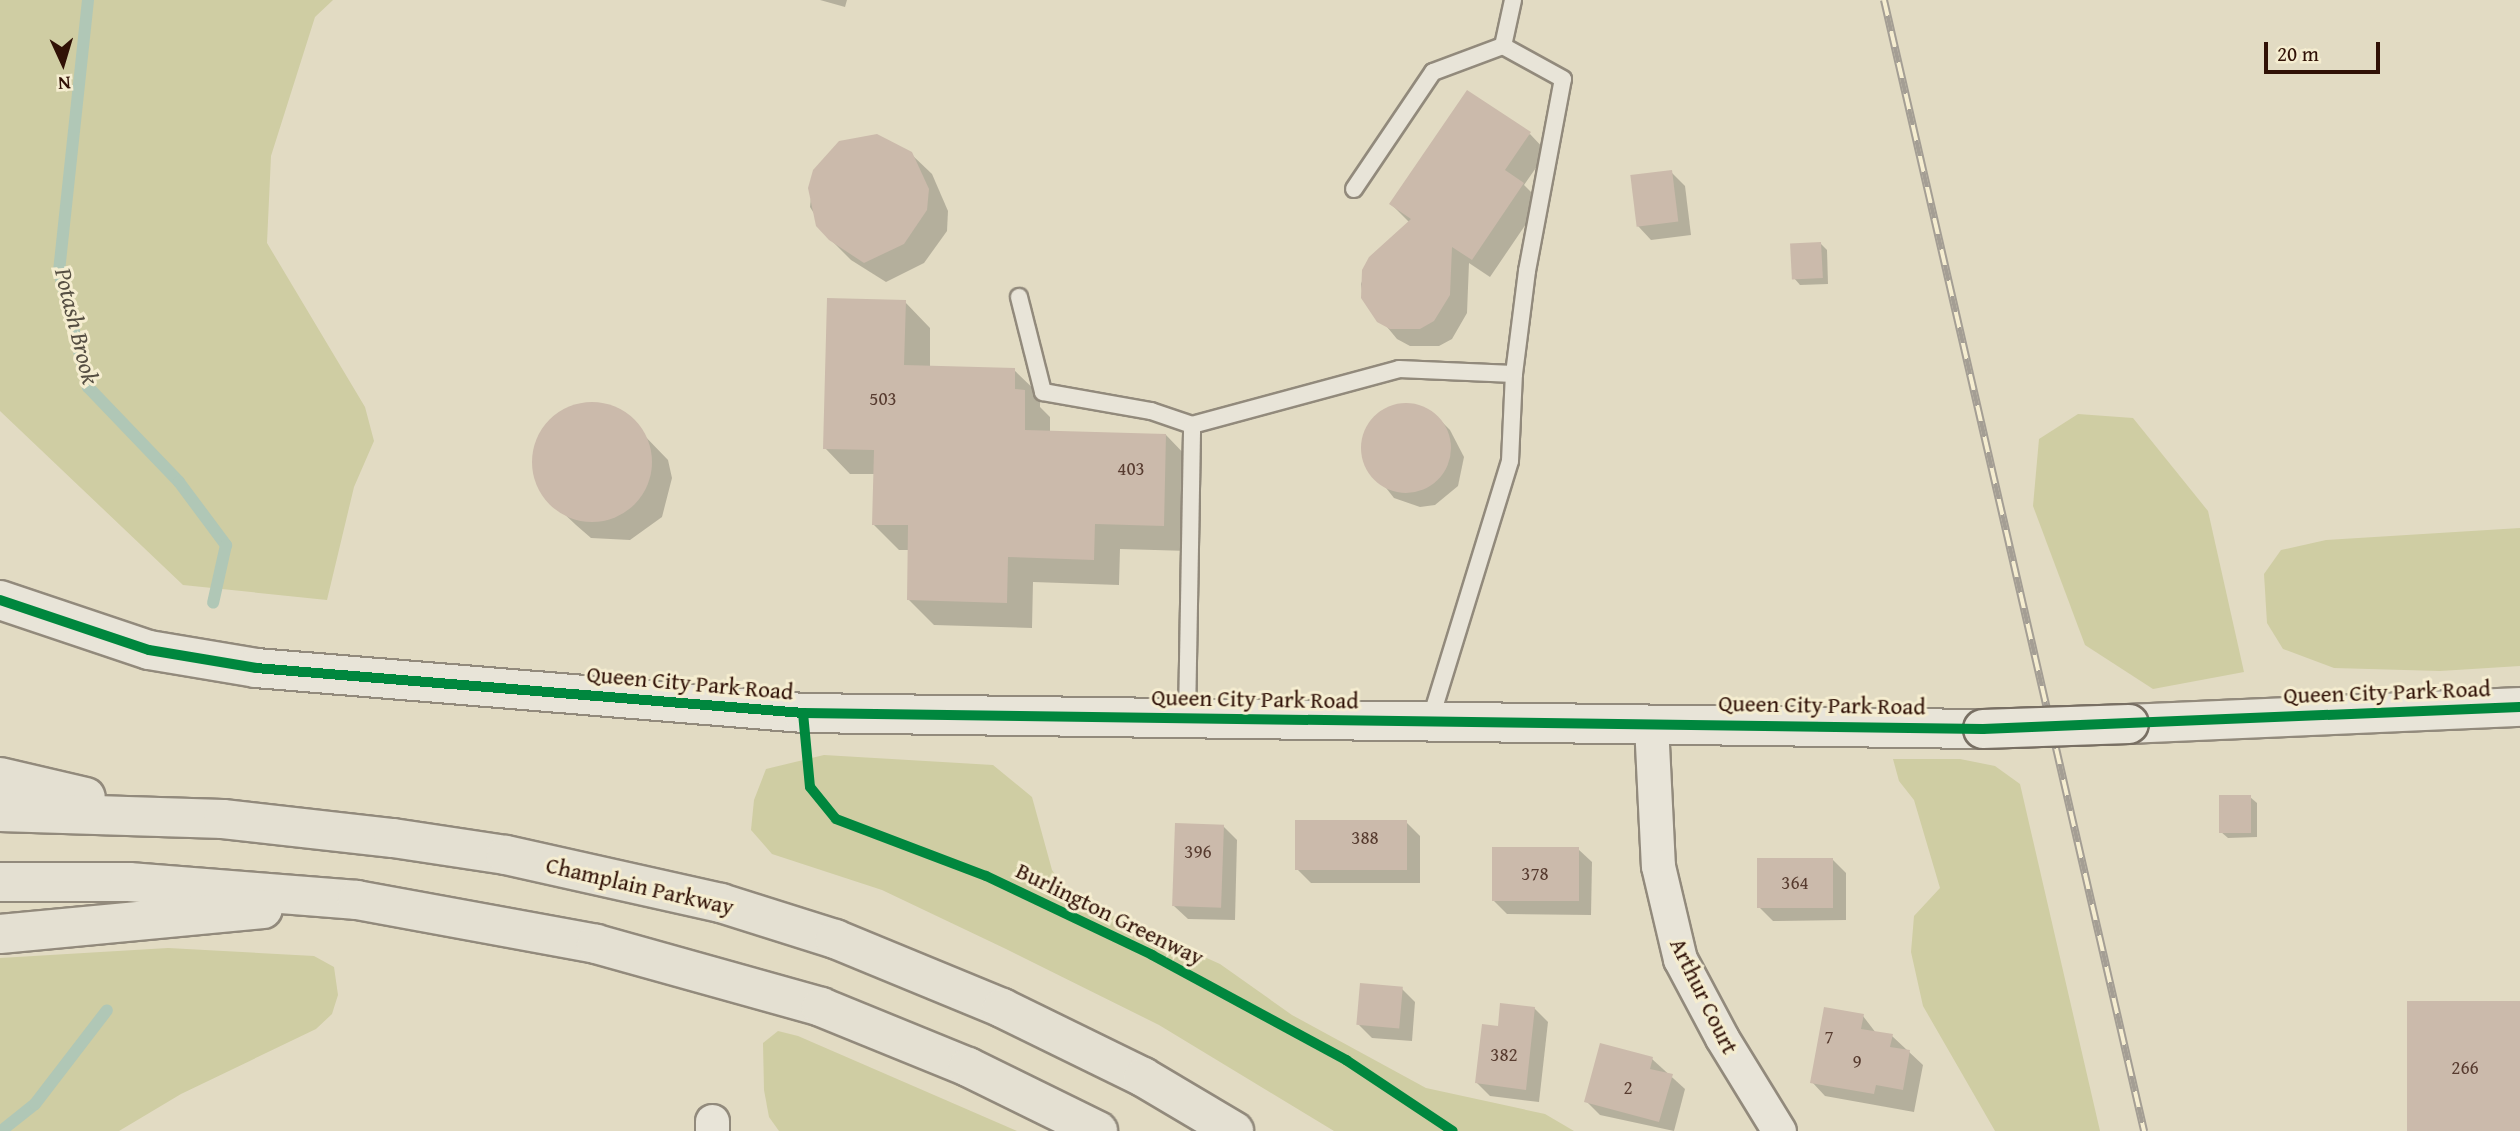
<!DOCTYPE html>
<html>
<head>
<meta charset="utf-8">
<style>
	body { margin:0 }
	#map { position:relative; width:2520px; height:1131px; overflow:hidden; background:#e2dbc3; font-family:"Gentium Book Plus",serif }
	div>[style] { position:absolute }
	.green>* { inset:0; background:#cfcda3 }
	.shadow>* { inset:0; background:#0003 }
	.stream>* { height:12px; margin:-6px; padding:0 6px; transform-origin:6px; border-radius:6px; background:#b0c7b6 }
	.building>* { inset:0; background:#cbbaab; transform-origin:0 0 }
	.round { border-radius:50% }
	.roads { filter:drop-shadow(2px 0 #928a7c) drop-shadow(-2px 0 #928a7c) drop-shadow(0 2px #928a7c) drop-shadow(0 -2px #928a7c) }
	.lane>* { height:16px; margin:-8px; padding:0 8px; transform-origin:8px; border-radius:8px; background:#e8e4d8 }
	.street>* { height:33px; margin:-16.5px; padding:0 16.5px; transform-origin:16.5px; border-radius:16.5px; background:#e8e4d8 }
	.secondary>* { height:38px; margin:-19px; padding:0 19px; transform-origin:19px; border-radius:19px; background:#e8e4d8 }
	.primary>* { height:38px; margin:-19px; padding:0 19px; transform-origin:19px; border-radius:19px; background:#e4e0d2 }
	.rail>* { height:8px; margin-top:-4px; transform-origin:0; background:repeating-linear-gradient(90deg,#f5edd0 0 16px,#a49e94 0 32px); box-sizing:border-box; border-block:2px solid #a49e94 }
	.bridges { filter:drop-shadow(2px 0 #786f63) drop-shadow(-2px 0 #786f63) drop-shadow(0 2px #786f63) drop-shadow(0 -2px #786f63) }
	.secondary-bridge>* { height:38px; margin:-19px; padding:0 19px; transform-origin:19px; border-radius:19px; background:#e8e4d8 }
	.cycleway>* { height:10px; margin:-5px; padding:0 5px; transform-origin:5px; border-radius:5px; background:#00873e }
	span { translate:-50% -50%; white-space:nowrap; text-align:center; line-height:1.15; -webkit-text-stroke:6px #f5edd0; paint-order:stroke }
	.number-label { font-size:19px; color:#573b2f }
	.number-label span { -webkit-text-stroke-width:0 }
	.street-label { font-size:23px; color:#301106 }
	.water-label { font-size:24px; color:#554e42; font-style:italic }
	.north { position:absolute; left:28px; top:28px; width:70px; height:70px; -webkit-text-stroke:5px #f5edd0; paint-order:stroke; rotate:176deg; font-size:19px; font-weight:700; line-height:28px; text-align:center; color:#301106 }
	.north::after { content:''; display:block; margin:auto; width:24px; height:32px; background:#301106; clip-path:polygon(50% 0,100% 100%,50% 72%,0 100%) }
	.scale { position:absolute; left:2264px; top:42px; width:116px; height:32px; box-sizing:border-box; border:4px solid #301106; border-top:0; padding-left:9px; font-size:21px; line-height:24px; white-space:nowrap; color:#301106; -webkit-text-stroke:5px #f5edd0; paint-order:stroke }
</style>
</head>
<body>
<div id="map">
	<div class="green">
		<i style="clip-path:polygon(0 0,333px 0,315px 17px,271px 156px,267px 243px,365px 407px,374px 441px,354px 487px,327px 600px,183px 585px,0 411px)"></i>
		<i style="clip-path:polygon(2078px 414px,2133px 418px,2208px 511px,2244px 672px,2153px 689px,2085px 645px,2033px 506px,2039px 439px)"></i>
		<i style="clip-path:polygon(2520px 528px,2520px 666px,2440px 671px,2334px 668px,2283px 649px,2267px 623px,2264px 574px,2281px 550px,2326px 540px)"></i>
		<i style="clip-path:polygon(824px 755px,993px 765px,1032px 797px,1052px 870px,1071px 897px,1220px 964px,1292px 1015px,1426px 1088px,1545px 1114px,1574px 1131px,1334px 1131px,1159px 1025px,1006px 949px,882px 890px,772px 854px,751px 830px,754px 800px,766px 769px)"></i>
		<i style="clip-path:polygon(1893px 759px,1960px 759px,1995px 766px,2020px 784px,2100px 1131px,1995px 1131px,1923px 1006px,1911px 952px,1914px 916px,1940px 888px,1914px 800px,1899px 781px)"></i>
		<i style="clip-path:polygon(168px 948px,314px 956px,334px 967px,338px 995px,332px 1014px,316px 1029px,181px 1094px,119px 1131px,0 1131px,0 958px)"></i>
		<i style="clip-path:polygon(778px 1031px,798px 1036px,1017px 1131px,779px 1131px,769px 1117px,764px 1090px,763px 1043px)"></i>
	</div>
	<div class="shadow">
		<i style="clip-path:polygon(820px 0,847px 0,845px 7px)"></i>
		<i style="clip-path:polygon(1530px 134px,1547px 152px,1524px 185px,1541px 202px,1490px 277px,1469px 263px,1467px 313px,1452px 339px,1439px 346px,1410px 346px,1397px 339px,1363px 298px,1361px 284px,1371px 258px,1410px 223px,1391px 204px)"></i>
		<i style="clip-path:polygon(840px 143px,911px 154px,932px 174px,948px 211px,947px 231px,924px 263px,886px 282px,851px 260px,830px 239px,810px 207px,814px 170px)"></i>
		<i style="clip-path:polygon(1671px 172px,1685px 186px,1691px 235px,1651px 240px,1638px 226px)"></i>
		<i style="clip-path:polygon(1820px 243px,1827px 250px,1828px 284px,1800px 285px,1794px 278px)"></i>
		<i style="clip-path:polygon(905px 302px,930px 328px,930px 368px,1014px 370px,1040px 395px,1040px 407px,1050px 417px,1050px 432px,1166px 435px,1191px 461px,1189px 551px,1120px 549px,1119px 585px,1033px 582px,1032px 628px,934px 625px,908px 599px,910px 550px,899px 550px,873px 524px,875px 474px,850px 474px,825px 448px)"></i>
		<i style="clip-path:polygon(600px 404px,619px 409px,639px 430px,668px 460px,672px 478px,662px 517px,630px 540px,591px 538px,576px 525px,542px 493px,533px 456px,538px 438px,563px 411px)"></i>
		<i style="clip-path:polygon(1409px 404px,1436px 416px,1450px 430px,1464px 457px,1458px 486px,1435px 505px,1420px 507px,1394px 498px,1364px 460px,1362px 447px,1372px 420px,1382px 411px)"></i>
		<i style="clip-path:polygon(2250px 797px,2257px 803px,2257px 837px,2228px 838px,2221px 832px)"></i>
		<i style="clip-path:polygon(1406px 822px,1420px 836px,1420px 883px,1311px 883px,1297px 869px)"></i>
		<i style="clip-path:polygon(1223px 826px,1237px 840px,1235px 920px,1188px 919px,1174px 906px)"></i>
		<i style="clip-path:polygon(1578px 849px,1592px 862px,1591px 915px,1507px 914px,1493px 900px)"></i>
		<i style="clip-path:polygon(1832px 859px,1846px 873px,1846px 920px,1773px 921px,1759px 907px)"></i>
		<i style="clip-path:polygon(1402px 989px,1415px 1002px,1412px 1041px,1372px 1038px,1358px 1024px)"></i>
		<i style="clip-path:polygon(1534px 1008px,1548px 1022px,1539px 1102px,1490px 1096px,1477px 1083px,1499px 1028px)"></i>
		<i style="clip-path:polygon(1863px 1016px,1876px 1033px,1892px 1036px,1923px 1065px,1914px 1112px,1825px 1096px,1812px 1082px)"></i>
		<i style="clip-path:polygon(1652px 1059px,1685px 1089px,1674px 1131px,1600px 1115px,1586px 1101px)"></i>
	</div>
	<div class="stream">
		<i style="left:88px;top:0;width:273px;rotate:96.1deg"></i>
		<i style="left:59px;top:271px;width:120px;rotate:76deg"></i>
		<i style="left:88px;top:387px;width:132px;rotate:46.2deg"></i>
		<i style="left:179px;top:482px;width:79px;rotate:53.3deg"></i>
		<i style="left:226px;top:545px;width:59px;rotate:102.6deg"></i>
		<i style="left:1px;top:1131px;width:43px;rotate:-38.5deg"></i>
		<i style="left:35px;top:1104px;width:118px;rotate:-52.5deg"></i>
	</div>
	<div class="building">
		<i style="clip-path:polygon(1467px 90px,1531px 132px,1505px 170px,1524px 183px,1472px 260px,1452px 247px,1450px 295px,1434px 321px,1420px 329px,1390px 329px,1377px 322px,1361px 298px,1362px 270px,1369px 257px,1411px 219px,1389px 204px)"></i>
		<i style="clip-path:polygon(877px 134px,912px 152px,929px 189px,927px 210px,904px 244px,864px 263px,829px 240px,816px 226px,808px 188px,813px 170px,839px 141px)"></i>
		<i style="left:1672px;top:170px;width:52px;height:42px;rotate:83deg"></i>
		<i style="left:1821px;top:242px;width:36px;height:31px;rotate:87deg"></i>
		<i style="clip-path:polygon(827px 298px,906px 300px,904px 365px,1015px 368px,1015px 389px,1025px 390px,1025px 430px,1166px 434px,1164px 526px,1095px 524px,1094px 560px,1008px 557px,1007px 603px,907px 600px,908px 525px,872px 525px,874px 450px,823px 449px)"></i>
		<i class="round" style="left:532px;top:402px;width:120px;height:120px"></i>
		<i class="round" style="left:1361px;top:403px;width:90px;height:90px"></i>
		<i style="left:2219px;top:795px;width:32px;height:38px"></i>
		<i style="left:1407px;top:820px;width:50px;height:112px;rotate:90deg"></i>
		<i style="left:1175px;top:823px;width:49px;height:83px;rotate:2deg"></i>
		<i style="left:1492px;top:847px;width:87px;height:54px"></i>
		<i style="left:1757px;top:858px;width:76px;height:50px"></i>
		<i style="left:1360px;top:983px;width:43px;height:42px;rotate:5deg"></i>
		<i style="left:2520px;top:1001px;width:130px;height:113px;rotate:90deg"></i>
		<i style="clip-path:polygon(1500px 1003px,1535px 1007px,1526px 1090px,1475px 1083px,1482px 1024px,1498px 1026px)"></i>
		<i style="clip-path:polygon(1824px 1007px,1864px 1014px,1861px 1029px,1893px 1034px,1890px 1047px,1910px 1050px,1903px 1090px,1876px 1085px,1874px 1094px,1810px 1083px)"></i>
		<i style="clip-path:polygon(1600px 1043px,1653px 1057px,1650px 1069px,1673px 1074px,1659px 1122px,1584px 1102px)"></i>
	</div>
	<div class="roads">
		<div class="lane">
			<i style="left:1354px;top:189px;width:141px;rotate:-56deg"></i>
			<i style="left:1433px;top:72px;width:75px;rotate:-20.4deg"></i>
			<i style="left:1019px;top:297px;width:98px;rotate:75.8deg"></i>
			<i style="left:1043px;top:392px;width:110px;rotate:10deg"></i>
			<i style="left:1151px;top:411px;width:43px;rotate:18.9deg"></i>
			<i style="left:1187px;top:719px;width:294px;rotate:-89deg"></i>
			<i style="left:1192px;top:425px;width:214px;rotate:-15.1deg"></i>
			<i style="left:1399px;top:369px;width:115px;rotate:2.5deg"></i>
			<i style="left:1430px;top:721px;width:272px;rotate:-72.9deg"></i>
			<i style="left:1510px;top:461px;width:87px;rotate:-87.4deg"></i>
			<i style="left:1514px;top:374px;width:104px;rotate:-82.8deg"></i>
			<i style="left:1527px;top:271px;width:195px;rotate:-79.4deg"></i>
			<i style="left:1563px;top:79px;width:68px;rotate:-151.2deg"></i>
			<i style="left:1503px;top:46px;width:47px;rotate:-77.7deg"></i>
		</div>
		<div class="street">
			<i style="left:1651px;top:724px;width:142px;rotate:87.2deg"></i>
			<i style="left:1658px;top:866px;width:96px;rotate:76.7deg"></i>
			<i style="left:1680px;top:959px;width:89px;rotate:62deg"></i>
			<i style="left:1722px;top:1038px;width:109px;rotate:58.5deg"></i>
			<i style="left:712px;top:1121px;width:10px;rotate:90deg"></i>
		</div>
		<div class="secondary">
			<i style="left:0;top:600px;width:157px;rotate:18.6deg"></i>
			<i style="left:149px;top:650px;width:109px;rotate:9.5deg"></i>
			<i style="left:256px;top:668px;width:549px;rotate:4.7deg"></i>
			<i style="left:803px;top:713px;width:1180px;rotate:0.78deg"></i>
			<i style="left:2129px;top:724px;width:391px;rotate:-2.5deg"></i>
		</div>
		<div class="primary">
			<i style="left:0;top:777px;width:88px;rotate:13.1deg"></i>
			<i style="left:0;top:812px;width:223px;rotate:1.8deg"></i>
			<i style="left:223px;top:819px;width:171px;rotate:6.4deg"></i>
			<i style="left:393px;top:838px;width:114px;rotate:8.6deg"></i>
			<i style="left:506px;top:855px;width:220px;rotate:12.6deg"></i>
			<i style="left:721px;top:903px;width:120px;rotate:17.5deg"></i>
			<i style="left:835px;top:939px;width:181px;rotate:22.4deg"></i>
			<i style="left:1002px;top:1008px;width:157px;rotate:26.1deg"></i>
			<i style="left:1143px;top:1077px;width:106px;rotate:30.7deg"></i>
			<i style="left:0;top:882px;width:129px"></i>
			<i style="left:129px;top:882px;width:229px;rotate:4.5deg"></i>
			<i style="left:357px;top:900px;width:243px;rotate:10.4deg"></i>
			<i style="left:596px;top:944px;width:234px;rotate:15.6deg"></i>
			<i style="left:821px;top:1007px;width:159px;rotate:22.2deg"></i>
			<i style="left:968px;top:1067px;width:145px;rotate:26.2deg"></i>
			<i style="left:0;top:934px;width:264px;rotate:-5.4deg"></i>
		</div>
	</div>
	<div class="rail">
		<i style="left:1884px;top:0;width:1161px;rotate:77.05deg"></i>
	</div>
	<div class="bridges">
		<div class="secondary-bridge">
			<i style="left:1983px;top:729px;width:146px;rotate:-2deg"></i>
		</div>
	</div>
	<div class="cycleway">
		<i style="left:0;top:600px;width:157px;rotate:18.6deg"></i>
		<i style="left:149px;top:650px;width:109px;rotate:9.5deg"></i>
		<i style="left:256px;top:668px;width:549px;rotate:4.7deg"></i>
		<i style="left:803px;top:713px;width:1180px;rotate:0.78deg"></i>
		<i style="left:1983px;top:729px;width:537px;rotate:-2.35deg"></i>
		<i style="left:803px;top:713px;width:74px;rotate:84.6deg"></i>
		<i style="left:810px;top:787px;width:41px;rotate:50.9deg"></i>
		<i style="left:836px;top:819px;width:160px;rotate:20.8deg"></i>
		<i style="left:986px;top:876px;width:184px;rotate:25.4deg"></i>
		<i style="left:1152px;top:955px;width:221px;rotate:28.4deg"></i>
		<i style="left:1346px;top:1060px;width:128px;rotate:33.6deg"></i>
	</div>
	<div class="number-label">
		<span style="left:883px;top:399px">503</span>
		<span style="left:1131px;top:469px">403</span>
		<span style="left:1365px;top:838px">388</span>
		<span style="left:1198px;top:852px">396</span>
		<span style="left:1535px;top:874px">378</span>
		<span style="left:1795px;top:883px">364</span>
		<span style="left:1829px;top:1037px">7</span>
		<span style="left:1504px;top:1055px">382</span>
		<span style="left:1857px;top:1062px">9</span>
		<span style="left:2465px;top:1068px">266</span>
		<span style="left:1628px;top:1088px">2</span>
	</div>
	<div class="street-label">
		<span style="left:690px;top:683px;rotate:5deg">Queen City Park Road</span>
		<span style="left:2387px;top:692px;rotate:-2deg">Queen City Park Road</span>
		<span style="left:1255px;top:699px;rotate:1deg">Queen City Park Road</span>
		<span style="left:1822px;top:705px;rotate:1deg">Queen City Park Road</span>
		<span style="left:640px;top:886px;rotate:13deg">Champlain Parkway</span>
		<span style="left:1110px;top:914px;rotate:26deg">Burlington Greenway</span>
		<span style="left:1704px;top:996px;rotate:64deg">Arthur Court</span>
	</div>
	<div class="water-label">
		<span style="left:77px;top:326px;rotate:76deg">Potash Brook</span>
	</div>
	<div class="north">N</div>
	<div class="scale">20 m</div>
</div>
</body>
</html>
